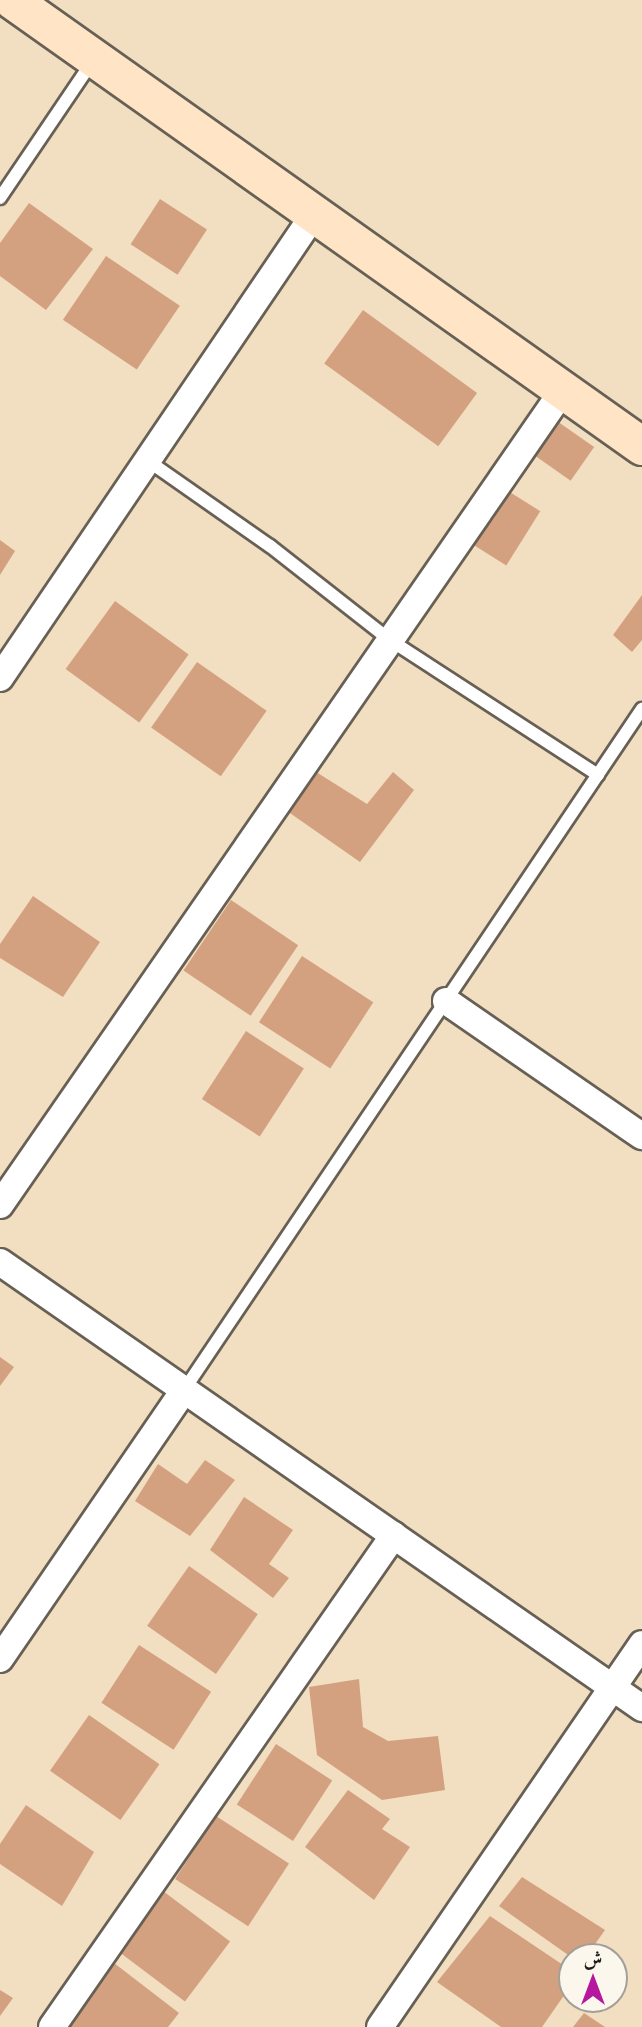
<!DOCTYPE html>
<html>
<head>
<meta charset="utf-8">
<style>
	body { margin:0 }
	#map { position:relative; width:642px; height:2027px; overflow:hidden; background:#f2dec0; font-family:"IM FELL Double Pica",Amiri,serif }
	div>[style] { position:absolute }
	.building>* { inset:0; background:#d4a180; transform-origin:0 0 }
	.roads { filter:drop-shadow(2px 0 #676055) drop-shadow(-2px 0 #676055) drop-shadow(0 2px #676055) drop-shadow(0 -2px #676055) }
	.lane>* { height:12px; margin:-6px; padding:0 6px; transform-origin:6px; border-radius:6px; background:#fff }
	.street>* { height:26px; margin:-13px; padding:0 13px; transform-origin:13px; border-radius:13px; background:#fff }
	.secondary>* { height:37px; margin:-18.5px; padding:0 18.5px; transform-origin:18.5px; border-radius:18.5px; background:#ffe4c6 }
	span { translate:-50% -50%; white-space:nowrap; text-align:center; line-height:1.15; -webkit-text-stroke:6px #fbf7ec; paint-order:stroke }
	.north { position:absolute; left:558px; top:1943px; width:70px; height:70px; box-sizing:border-box; background:#fbf7ec; border:2px solid #a29f99; border-radius:50%; rotate:0deg; font-size:19px; font-weight:700; line-height:28px; text-align:center; color:#1c1c1c }
	.north::after { content:''; display:block; margin:auto; width:24px; height:32px; background:#b5179e; clip-path:polygon(50% 0,100% 100%,50% 72%,0 100%) }
</style>
</head>
<body>
<div id="map">
	<div class="building">
		<i style="left:160px;top:199px;width:56px;height:54px;rotate:33deg"></i>
		<i style="clip-path:polygon(29px 203px,93px 249px,46px 310px,0 276px,0 243px)"></i>
		<i style="left:106px;top:256px;width:89px;height:77px;rotate:34deg"></i>
		<i style="left:363px;top:310px;width:141px;height:66px;rotate:36deg"></i>
		<i style="left:554px;top:419px;width:49px;height:41px;rotate:35deg"></i>
		<i style="left:508px;top:491px;width:38px;height:64px;rotate:32deg"></i>
		<i style="clip-path:polygon(0 540px,15px 551px,0 575px)"></i>
		<i style="clip-path:polygon(642px 595px,642px 640px,632px 652px,613px 635px)"></i>
		<i style="left:115px;top:601px;width:91px;height:84px;rotate:36deg"></i>
		<i style="left:197px;top:662px;width:85px;height:80px;rotate:35deg"></i>
		<i style="clip-path:polygon(313px 770px,367px 804px,393px 772px,414px 790px,360px 862px,287px 811px)"></i>
		<i style="clip-path:polygon(33px 896px,100px 942px,63px 997px,0 958px,0 944px)"></i>
		<i style="left:231px;top:900px;width:81px;height:85px;rotate:34deg"></i>
		<i style="left:302px;top:956px;width:85px;height:79px;rotate:33deg"></i>
		<i style="left:246px;top:1031px;width:69px;height:81px;rotate:33deg"></i>
		<i style="clip-path:polygon(0 1357px,14px 1367px,0 1386px)"></i>
		<i style="clip-path:polygon(205px 1460px,235px 1480px,190px 1536px,135px 1501px,158px 1464px,187px 1484px)"></i>
		<i style="clip-path:polygon(244px 1497px,293px 1530px,269px 1564px,289px 1578px,273px 1598px,210px 1550px)"></i>
		<i style="left:189px;top:1566px;width:84px;height:73px;rotate:35deg"></i>
		<i style="left:139px;top:1645px;width:86px;height:69px;rotate:33deg"></i>
		<i style="clip-path:polygon(359px 1679px,363px 1727px,388px 1741px,438px 1736px,445px 1790px,382px 1800px,317px 1755px,309px 1687px)"></i>
		<i style="left:89px;top:1715px;width:86px;height:68px;rotate:35deg"></i>
		<i style="left:276px;top:1744px;width:67px;height:72px;rotate:33deg"></i>
		<i style="clip-path:polygon(348px 1790px,390px 1819px,382px 1829px,410px 1847px,374px 1900px,305px 1847px)"></i>
		<i style="clip-path:polygon(26px 1805px,94px 1852px,62px 1906px,0 1864px,0 1844px)"></i>
		<i style="left:216px;top:1816px;width:87px;height:75px;rotate:33deg"></i>
		<i style="clip-path:polygon(522px 1877px,605px 1930px,586px 1957px,571px 1957px,499px 1906px)"></i>
		<i style="left:159px;top:1888px;width:89px;height:75px;rotate:37deg"></i>
		<i style="clip-path:polygon(490px 1916px,572px 1971px,572px 1984px,542px 2027px,501px 2027px,437px 1982px)"></i>
		<i style="clip-path:polygon(114px 1963px,179px 2013px,168px 2027px,70px 2027px)"></i>
		<i style="clip-path:polygon(0 1990px,13px 1998px,0 2016px)"></i>
		<i style="clip-path:polygon(584px 2013px,605px 2027px,573px 2027px)"></i>
	</div>
	<div class="roads">
		<div class="lane">
			<i style="left:0;top:198px;width:164px;rotate:-55.9deg"></i>
			<i style="left:147px;top:460px;width:150px;rotate:35deg"></i>
			<i style="left:270px;top:546px;width:152px;rotate:38.1deg"></i>
			<i style="left:390px;top:640px;width:248px;rotate:33deg"></i>
			<i style="left:184px;top:1390px;width:821px;rotate:-56.08deg"></i>
		</div>
		<div class="street">
			<i style="left:0;top:678px;width:562px;rotate:-55.89deg"></i>
			<i style="left:446px;top:1001px;width:238px;rotate:34.6deg"></i>
			<i style="left:0;top:1205px;width:988px;rotate:-55.35deg"></i>
			<i style="left:0;top:1262px;width:782px;rotate:34.79deg"></i>
			<i style="left:0;top:1659px;width:326px;rotate:-55.6deg"></i>
			<i style="left:52px;top:2027px;width:599px;rotate:-55.2deg"></i>
			<i style="left:380px;top:2027px;width:464px;rotate:-55.6deg"></i>
		</div>
		<div class="secondary">
			<i style="left:12px;top:0;width:772px;rotate:35.3deg"></i>
		</div>
	</div>
	<div class="north">ش</div>
</div>
</body>
</html>
